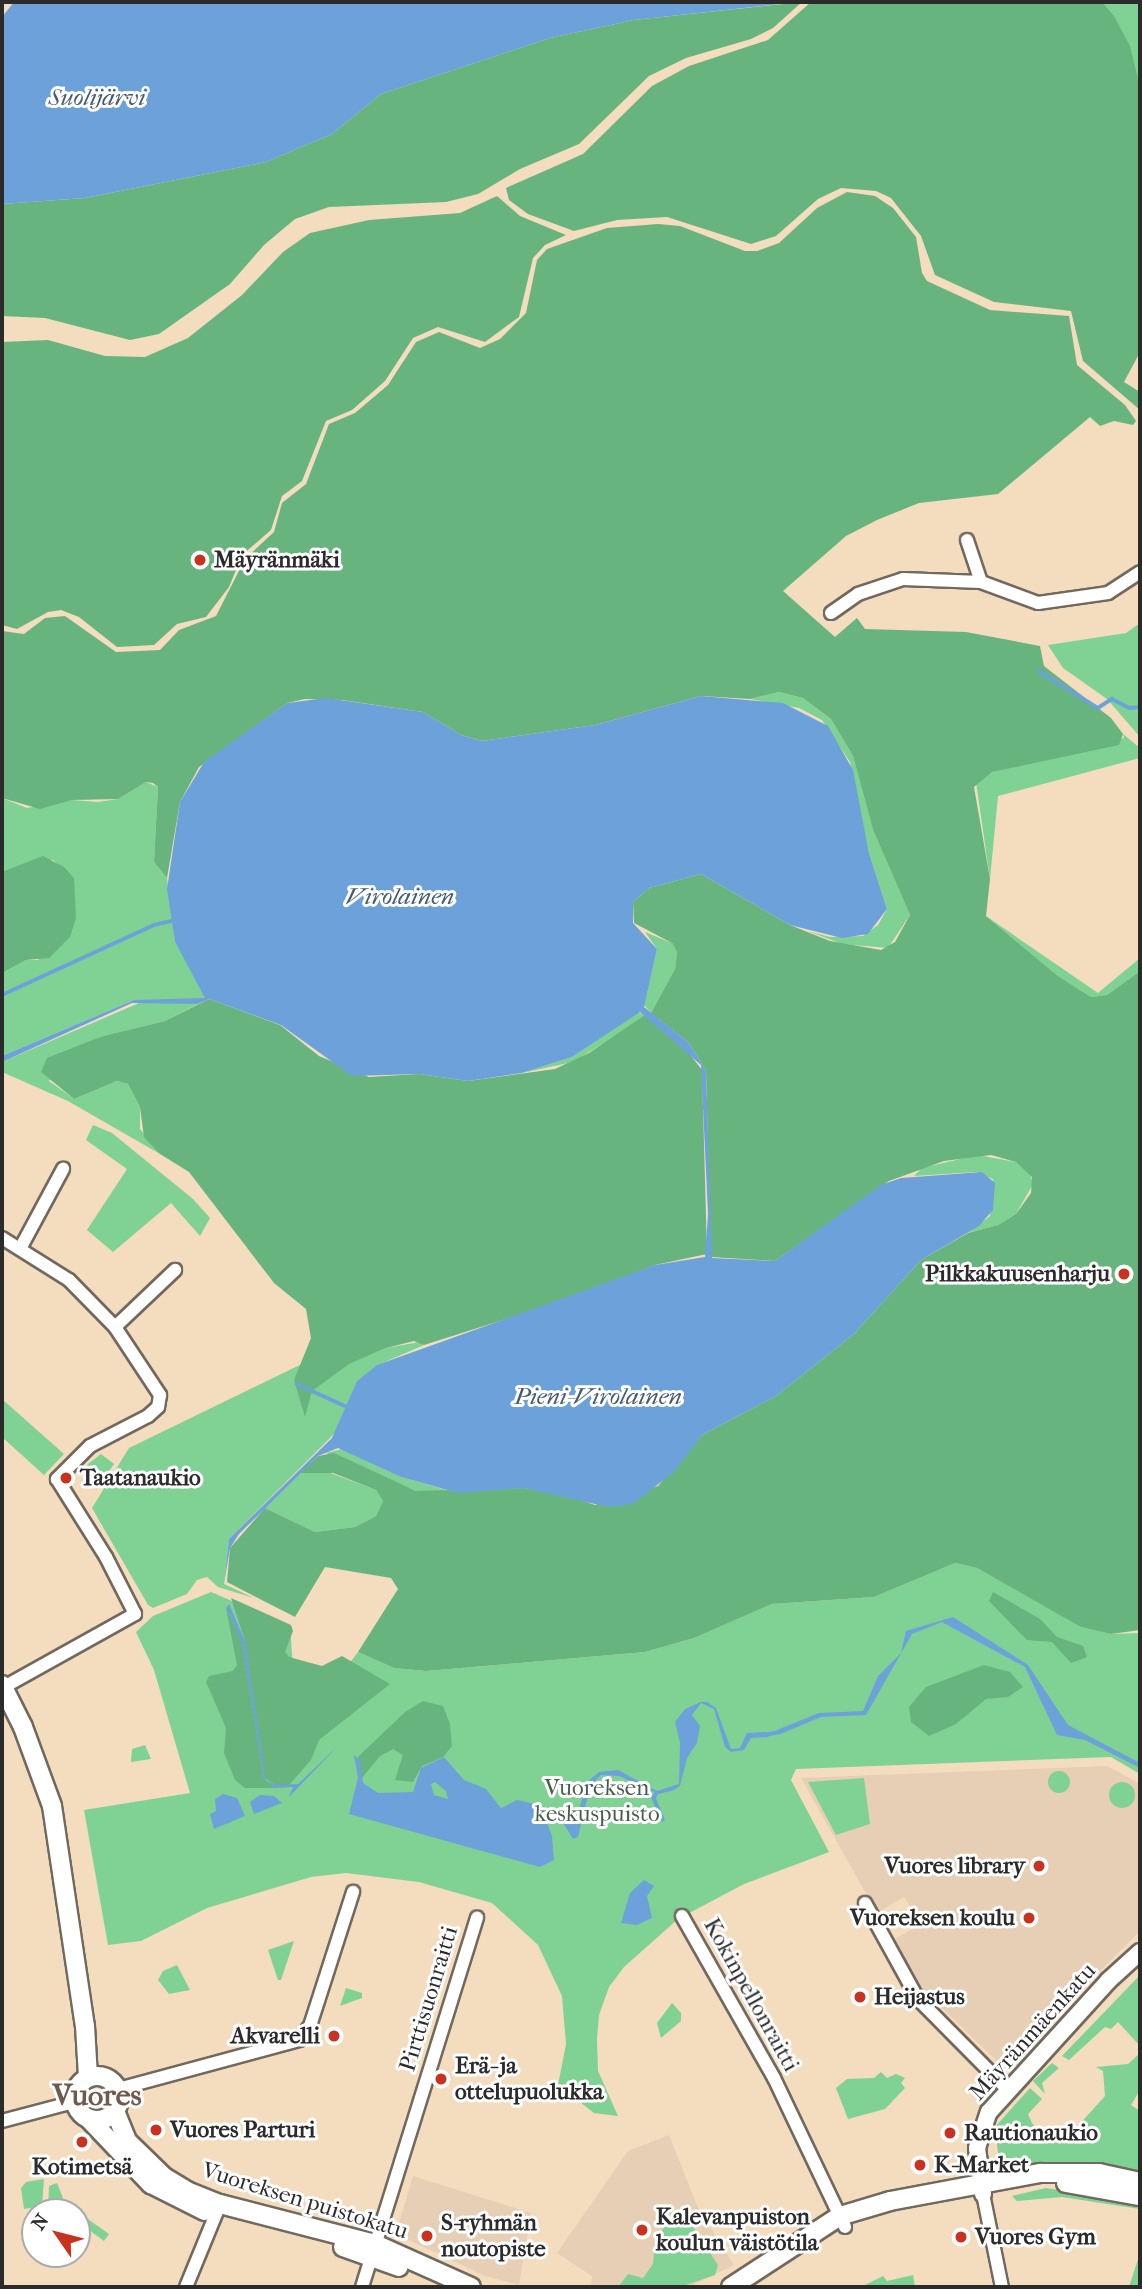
<!DOCTYPE html>
<html>
<head>
<meta charset="utf-8">
<style>
	body { margin:0 }
	#map { position:relative; width:1142px; height:2289px; overflow:hidden; background:#f4dcbe; font-family:"IM FELL French Canon",serif }
	div>[style] { position:absolute }
	.built>* { inset:0; background:#e6cfb5 }
	.green>* { inset:0; background:#7fd294 }
	.round { border-radius:50% }
	.forest>* { inset:0; background:#67b47e }
	.water>* { inset:0; background:#6ca2d9 }
	.stream>* { height:3.5px; margin:-1.75px; padding:0 1.75px; transform-origin:1.75px; border-radius:1.75px; background:#6ca2d9 }
	.roads { filter:drop-shadow(2px 0 #71695e) drop-shadow(-2px 0 #71695e) drop-shadow(0 2px #71695e) drop-shadow(0 -2px #71695e) }
	.minor>* { height:12px; margin:-6px; padding:0 6px; transform-origin:6px; border-radius:6px; background:#fff }
	.tertiary>* { height:16px; margin:-8px; padding:0 8px; transform-origin:8px; border-radius:8px; background:#fff }
	.secondary>* { height:18px; margin:-9px; padding:0 9px; transform-origin:9px; border-radius:9px; background:#fff }
	.secondary>.ring { margin:-9px; padding:0; box-sizing:content-box; background:none; border:18px solid #fff; border-radius:50% }
	.dots>* { width:19px; height:19px; translate:-50% -50%; box-sizing:border-box; border:4px solid #fff; border-radius:50% }
	span { translate:-50% -50%; white-space:nowrap; text-align:center; line-height:1.15; -webkit-text-stroke:6px #fff; paint-order:stroke }
	.poi-label { font-size:23px; color:#2b2b2b; font-weight:700 }
	.left { translate:0 -50%; text-align:left }
	.right { translate:-100% -50%; text-align:right }
	.park-label { font-size:23px; color:#445d4a }
	.street-label { font-size:23px; color:#2b2b2b }
	.water-label { font-size:24px; color:#455b71; font-style:italic }
	.district-label { font-size:30px; color:#705a4f; font-weight:700 }
	.frame { position:absolute; inset:0; border:4px solid #2b2b2b; pointer-events:none }
	.north { position:absolute; left:21px; top:2198px; width:70px; height:70px; box-sizing:border-box; background:#fff; border:2px solid #aaa; border-radius:50%; rotate:305deg; font-size:19px; font-weight:700; line-height:28px; text-align:center; color:#2b2b2b }
	.north::after { content:''; display:block; margin:auto; width:24px; height:32px; background:#c8321e; clip-path:polygon(50% 0,100% 100%,50% 72%,0 100%) }
</style>
</head>
<body>
<div id="map">
	<div class="built">
		<i style="clip-path:polygon(1107px 1766px,1140px 1784px,1140px 1931px,1004px 2068px,919px 1986px,893px 1940px,921px 1924px,904px 1897px,877px 1913px,801px 1778px)"></i>
		<i style="clip-path:polygon(669px 2135px,698px 2208px,734px 2265px,689px 2287px,591px 2287px,592px 2276px,557px 2253px,628px 2151px)"></i>
		<i style="clip-path:polygon(413px 2176px,531px 2213px,519px 2285px,485px 2276px,396px 2234px)"></i>
	</div>
	<div class="green">
		<i style="clip-path:polygon(1058px 2px,1140px 2px,1140px 101px)"></i>
		<i style="clip-path:polygon(1140px 623px,1140px 737px,1107px 699px,1063px 668px,1048px 645px,1126px 633px)"></i>
		<i style="clip-path:polygon(779px 692px,803px 698px,831px 719px,853px 756px,873px 830px,910px 915px,888px 948px,842px 944px,808px 931px,830px 937px,863px 936px,878px 925px,887px 909px,869px 853px,850px 762px,822px 720px,799px 708px,750px 699px)"></i>
		<i style="clip-path:polygon(1123px 734px,1140px 748px,1140px 758px,998px 796px,990px 879px,976px 782px,992px 772px,1124px 738px)"></i>
		<i style="clip-path:polygon(146px 782px,158px 787px,154px 862px,167px 878px,175px 942px,206px 996px,201px 1002px,134px 1000px,2px 1056px,2px 973px,26px 960px,38px 960px,74px 878px,53px 860px,2px 872px,2px 798px,27px 808px,72px 800px,98px 802px,118px 799px)"></i>
		<i style="clip-path:polygon(986px 916px,1098px 993px,1140px 958px,1140px 971px,1107px 995px,1091px 997px,1058px 976px)"></i>
		<i style="clip-path:polygon(645px 932px,672px 943px,677px 952px,675px 969px,651px 1013px,644px 1005px,657px 949px)"></i>
		<i style="clip-path:polygon(146px 1000px,198px 1004px,165px 1021px,103px 1036px,77px 1048px,49px 1081px,74px 1099px,117px 1081px,128px 1084px,140px 1107px,140px 1129px,160px 1154px,68px 1101px,2px 1072px,2px 1062px)"></i>
		<i style="clip-path:polygon(638px 1012px,645px 1015px,643px 1019px,573px 1062px,522px 1073px,572px 1057px)"></i>
		<i style="clip-path:polygon(93px 1125px,112px 1133px,193px 1199px,210px 1218px,200px 1236px,171px 1203px,113px 1252px,87px 1230px,127px 1169px,86px 1140px)"></i>
		<i style="clip-path:polygon(977px 1155px,1016px 1162px,1030px 1173px,1033px 1184px,1016px 1214px,998px 1225px,968px 1233px,990px 1216px,993px 1179px,976px 1172px,914px 1176px,922px 1168px)"></i>
		<i style="clip-path:polygon(419px 1342px,424px 1345px,378px 1365px,357px 1381px,336px 1432px,229px 1539px,224px 1584px,254px 1598px,218px 1587px,207px 1577px,197px 1580px,187px 1594px,153px 1608px,148px 1605px,92px 1508px,129px 1448px,343px 1344px,355px 1361px,386px 1348px)"></i>
		<i style="clip-path:polygon(2px 1399px,64px 1454px,44px 1475px,2px 1437px)"></i>
		<i style="clip-path:polygon(342px 1449px,401px 1477px,453px 1492px,416px 1491px,326px 1453px)"></i>
		<i style="clip-path:polygon(101px 1454px,114px 1464px,96px 1490px,87px 1465px)"></i>
		<i style="clip-path:polygon(325px 1471px,376px 1490px,383px 1501px,376px 1516px,355px 1527px,315px 1532px,265px 1508px,300px 1473px)"></i>
		<i style="clip-path:polygon(955px 1563px,977px 1568px,1082px 1627px,1111px 1634px,1140px 1633px,1140px 1774px,1111px 1757px,796px 1769px,791px 1780px,829px 1852px,744px 1884px,678px 1919px,624px 1967px,609px 1987px,599px 2015px,597px 2039px,598px 2071px,618px 2116px,594px 2113px,558px 2085px,566px 2044px,562px 1996px,538px 1945px,492px 1903px,419px 1882px,346px 1873px,311px 1877px,207px 1908px,141px 1941px,108px 1945px,84px 1810px,190px 1793px,154px 1670px,136px 1632px,153px 1616px,211px 1592px,290px 1626px,294px 1682px,323px 1699px,358px 1652px,394px 1668px,426px 1671px,645px 1652px,694px 1638px,772px 1604px,874px 1597px)"></i>
		<i style="clip-path:polygon(145px 1745px,151px 1759px,131px 1762px,132px 1749px)"></i>
		<i class="round" style="left:1048px;top:1771px;width:22px;height:22px"></i>
		<i style="clip-path:polygon(864px 1778px,870px 1824px,836px 1835px,808px 1782px)"></i>
		<i class="round" style="left:1109px;top:1782px;width:26px;height:26px"></i>
		<i style="clip-path:polygon(294px 1941px,281px 1980px,278px 1980px,268px 1950px)"></i>
		<i style="clip-path:polygon(177px 1965px,190px 1990px,169px 1994px,158px 1980px,163px 1971px)"></i>
		<i style="clip-path:polygon(1140px 1975px,1140px 2046px,1118px 2022px,1111px 2029px,1105px 2027px,1069px 2060px,1062px 2056px)"></i>
		<i style="clip-path:polygon(346px 1988px,362px 1993px,362px 1998px,340px 2006px)"></i>
		<i style="clip-path:polygon(672px 2003px,681px 2013px,681px 2021px,661px 2038px,657px 2023px)"></i>
		<i style="clip-path:polygon(1140px 2053px,1140px 2090px,1131px 2105px,1140px 2111px,1140px 2178px,999px 2162px,995px 2127px,1030px 2088px,1042px 2099px,1028px 2114px,1032px 2123px,1046px 2140px,1060px 2133px,1068px 2137px,1105px 2096px,1103px 2071px,1096px 2067px,1128px 2064px)"></i>
		<i style="clip-path:polygon(1052px 2063px,1059px 2068px,1042px 2083px,1045px 2094px,1033px 2081px)"></i>
		<i style="clip-path:polygon(881px 2072px,887px 2078px,896px 2074px,905px 2078px,901px 2083px,905px 2088px,885px 2109px,848px 2119px,836px 2088px,847px 2079px,874px 2078px)"></i>
		<i style="clip-path:polygon(44px 2179px,42px 2206px,24px 2209px,21px 2188px,26px 2182px)"></i>
		<i style="clip-path:polygon(57px 2183px,65px 2203px,109px 2234px,104px 2241px,77px 2221px,77px 2212px,48px 2212px,49px 2186px)"></i>
		<i style="clip-path:polygon(1046px 2188px,1140px 2203px,1140px 2209px,1062px 2197px,1017px 2201px,1012px 2196px)"></i>
		<i style="clip-path:polygon(683px 2211px,718px 2265px,715px 2275px,680px 2287px,618px 2287px,628px 2274px,643px 2278px,653px 2264px,655px 2240px,673px 2215px)"></i>
		<i style="clip-path:polygon(1140px 2252px,1140px 2287px,1129px 2287px,1138px 2259px)"></i>
		<i style="clip-path:polygon(913px 2275px,915px 2287px,861px 2287px,883px 2276px,887px 2281px)"></i>
	</div>
	<div class="forest">
		<i style="clip-path:polygon(802px 2px,773px 28px,751px 39px,686px 58px,649px 76px,579px 144px,520px 169px,478px 194px,446px 202px,329px 207px,295px 219px,264px 245px,230px 284px,159px 334px,130px 340px,45px 318px,2px 316px,2px 204px,85px 198px,266px 162px,332px 134px,381px 94px,550px 38px,634px 20px)"></i>
		<i style="clip-path:polygon(811px 2px,1102px 2px,1114px 16px,1130px 46px,1140px 87px,1140px 352px,1124px 382px,1140px 392px,1140px 410px,1083px 361px,1071px 311px,994px 302px,935px 275px,921px 236px,891px 198px,876px 191px,841px 188px,818px 199px,776px 236px,751px 244px,667px 217px,617px 220px,574px 231px,528px 214px,509px 200px,506px 188px,583px 154px,652px 86px,689px 66px,768px 40px)"></i>
		<i style="clip-path:polygon(847px 192px,875px 196px,893px 208px,916px 237px,922px 273px,927px 281px,990px 310px,1069px 316px,1077px 365px,1125px 405px,1136px 421px,1133px 425px,1114px 421px,1100px 426px,1090px 417px,998px 494px,919px 503px,877px 520px,846px 536px,783px 591px,835px 637px,857px 618px,865px 629px,966px 632px,1040px 646px,1044px 666px,1111px 718px,1123px 734px,1119px 745px,992px 772px,974px 787px,990px 879px,986px 916px,1058px 976px,1091px 997px,1107px 995px,1140px 971px,1140px 1630px,1111px 1634px,1081px 1627px,977px 1568px,955px 1563px,874px 1597px,772px 1604px,694px 1638px,645px 1652px,426px 1671px,394px 1668px,358px 1652px,398px 1589px,391px 1578px,325px 1567px,295px 1617px,227px 1582px,230px 1548px,265px 1508px,315px 1532px,355px 1527px,376px 1516px,383px 1501px,376px 1490px,333px 1473px,300px 1473px,318px 1456px,334px 1453px,416px 1491px,524px 1488px,559px 1493px,595px 1505px,658px 1486px,702px 1435px,776px 1396px,854px 1334px,921px 1260px,968px 1233px,998px 1225px,1016px 1214px,1031px 1193px,1032px 1177px,1016px 1162px,991px 1155px,944px 1161px,889px 1181px,775px 1261px,711px 1257px,706px 1071px,689px 1043px,651px 1013px,675px 969px,677px 952px,672px 943px,634px 923px,633px 902px,649px 888px,701px 874px,790px 925px,830px 941px,881px 950px,895px 942px,910px 915px,873px 830px,853px 756px,831px 719px,803px 698px,779px 692px,750px 699px,701px 696px,595px 725px,482px 741px,461px 735px,423px 712px,342px 700px,305px 699px,287px 703px,199px 767px,180px 802px,167px 878px,154px 862px,158px 787px,153px 783px,146px 782px,118px 799px,72px 800px,40px 809px,2px 798px,2px 631px,24px 634px,45px 618px,65px 616px,116px 652px,160px 650px,179px 630px,216px 616px,245px 559px,274px 532px,282px 503px,306px 484px,329px 424px,355px 413px,388px 385px,416px 342px,439px 332px,480px 348px,500px 339px,526px 313px,537px 260px,547px 249px,607px 228px,658px 224px,680px 226px,745px 251px,757px 251px,779px 243px,817px 208px)"></i>
		<i style="clip-path:polygon(497px 196px,520px 216px,566px 235px,545px 245px,533px 258px,519px 317px,485px 342px,438px 327px,413px 338px,385px 381px,352px 410px,326px 421px,302px 481px,282px 496px,271px 530px,242px 555px,229px 587px,206px 617px,177px 624px,154px 645px,117px 647px,79px 617px,61px 610px,48px 612px,17px 629px,2px 625px,2px 342px,48px 340px,105px 356px,145px 357px,188px 338px,242px 295px,283px 252px,310px 233px,369px 220px,460px 213px)"></i>
		<i style="clip-path:polygon(43px 856px,64px 867px,74px 878px,76px 918px,70px 937px,49px 958px,26px 960px,2px 973px,2px 872px)"></i>
		<i style="clip-path:polygon(209px 999px,280px 1025px,319px 1056px,369px 1077px,419px 1074px,468px 1081px,555px 1069px,589px 1053px,645px 1015px,685px 1048px,702px 1070px,707px 1254px,655px 1265px,557px 1303px,424px 1345px,414px 1341px,386px 1348px,349px 1364px,312px 1391px,305px 1417px,294px 1380px,311px 1338px,306px 1309px,274px 1283px,189px 1172px,160px 1154px,144px 1137px,140px 1107px,128px 1084px,117px 1081px,74px 1099px,41px 1072px,47px 1058px,103px 1036px,165px 1021px)"></i>
		<i style="clip-path:polygon(993px 1592px,1040px 1619px,1057px 1637px,1083px 1646px,1087px 1657px,1071px 1663px,1052px 1642px,1027px 1640px,989px 1601px)"></i>
		<i style="clip-path:polygon(231px 1598px,291px 1625px,293px 1631px,285px 1652px,289px 1657px,322px 1666px,342px 1656px,390px 1684px,319px 1740px,311px 1760px,289px 1785px,275px 1785px,265px 1778px,245px 1641px)"></i>
		<i style="clip-path:polygon(226px 1608px,242px 1641px,264px 1779px,275px 1788px,245px 1788px,235px 1780px,224px 1753px,226px 1728px,206px 1682px,209px 1676px,233px 1671px,237px 1665px)"></i>
		<i style="clip-path:polygon(984px 1665px,1010px 1672px,1023px 1687px,1008px 1697px,986px 1699px,956px 1724px,929px 1736px,911px 1722px,909px 1707px,926px 1687px)"></i>
		<i style="clip-path:polygon(423px 1701px,443px 1706px,450px 1724px,452px 1746px,443px 1757px,422px 1766px,413px 1782px,395px 1780px,403px 1755px,393px 1749px,380px 1756px,362px 1778px,358px 1757px,405px 1712px)"></i>
	</div>
	<div class="water">
		<i style="clip-path:polygon(14px 2px,798px 2px,634px 20px,550px 38px,381px 94px,332px 134px,266px 162px,85px 198px,2px 204px,2px 17px)"></i>
		<i style="clip-path:polygon(701px 696px,783px 703px,828px 726px,853px 770px,869px 853px,887px 909px,868px 934px,842px 938px,790px 925px,701px 874px,649px 888px,633px 902px,633px 923px,657px 949px,644px 1007px,689px 1043px,706px 1071px,712px 1258px,775px 1261px,881px 1185px,901px 1178px,982px 1172px,995px 1183px,993px 1210px,979px 1226px,921px 1260px,854px 1334px,776px 1396px,702px 1435px,675px 1471px,633px 1504px,608px 1507px,524px 1488px,458px 1493px,401px 1477px,338px 1448px,318px 1456px,239px 1534px,230px 1548px,224px 1584px,229px 1539px,332px 1438px,357px 1381px,377px 1365px,655px 1265px,705px 1257px,708px 1214px,701px 1065px,640px 1012px,572px 1057px,522px 1073px,468px 1081px,419px 1074px,352px 1076px,281px 1025px,209px 999px,198px 1004px,132px 1003px,2px 1062px,2px 1056px,134px 1000px,205px 998px,175px 942px,167px 889px,180px 802px,204px 762px,287px 703px,326px 698px,423px 712px,461px 735px,482px 741px,595px 725px)"></i>
		<i style="clip-path:polygon(229px 1604px,245px 1641px,266px 1780px,275px 1785px,298px 1784px,338px 1746px,289px 1797px,293px 1787px,275px 1788px,264px 1779px,242px 1642px,226px 1608px)"></i>
		<i style="clip-path:polygon(953px 1617px,1028px 1665px,1068px 1725px,1140px 1763px,1140px 1768px,1085px 1740px,1057px 1735px,1025px 1667px,942px 1622px,912px 1634px,866px 1715px,821px 1717px,778px 1735px,777px 1730px,819px 1713px,863px 1711px,878px 1676px,901px 1653px,906px 1631px)"></i>
		<i style="clip-path:polygon(701px 1702px,707px 1702px,716px 1708px,731px 1749px,740px 1748px,747px 1733px,766px 1732px,769px 1737px,751px 1738px,744px 1750px,731px 1752px,725px 1747px,714px 1709px,701px 1703px,692px 1715px,700px 1726px,697px 1743px,687px 1758px,680px 1786px,674px 1790px,659px 1794px,619px 1776px,601px 1775px,590px 1787px,578px 1837px,573px 1839px,560px 1818px,579px 1809px,588px 1781px,599px 1772px,618px 1770px,657px 1791px,679px 1784px,680px 1743px,675px 1722px,685px 1709px)"></i>
		<i style="clip-path:polygon(evenodd,354px 1755px,360px 1760px,363px 1783px,378px 1793px,413px 1792px,421px 1768px,444px 1757px,464px 1780px,486px 1789px,501px 1808px,517px 1800px,540px 1805px,552px 1836px,554px 1860px,540px 1867px,349px 1814px,358px 1778px,354px 1755px,435px 1782px,446px 1791px,448px 1799px,434px 1795px,431px 1784px,435px 1782px)"></i>
		<i style="clip-path:polygon(223px 1794px,237px 1798px,245px 1816px,214px 1829px,210px 1814px,216px 1811px,215px 1799px)"></i>
		<i style="clip-path:polygon(260px 1795px,274px 1796px,282px 1803px,254px 1814px,250px 1802px)"></i>
		<i style="clip-path:polygon(644px 1880px,654px 1886px,647px 1896px,652px 1918px,637px 1925px,621px 1923px,630px 1893px)"></i>
	</div>
	<div class="stream">
		<i style="left:1039px;top:671px;width:70px;rotate:32.1deg"></i>
		<i style="left:1098px;top:708px;width:17px;rotate:-33deg"></i>
		<i style="left:1112px;top:699px;width:20px;rotate:27deg"></i>
		<i style="left:1130px;top:708px;width:10px;rotate:-6deg"></i>
		<i style="left:2px;top:995px;width:167px;rotate:-24.7deg"></i>
		<i style="left:154px;top:925px;width:18px;rotate:-13deg"></i>
		<i style="left:297px;top:1384px;width:53px;rotate:24.6deg"></i>
		<i style="left:764px;top:1735px;width:16px;rotate:-11deg"></i>
		<i style="left:657px;top:1793px;width:6px;rotate:121deg"></i>
		<i style="left:654px;top:1798px;width:23px;rotate:67deg"></i>
	</div>
	<div class="roads">
		<div class="minor">
			<i style="left:967px;top:540px;width:44px;rotate:71.6deg"></i>
			<i style="left:831px;top:613px;width:33px;rotate:-35deg"></i>
			<i style="left:858px;top:594px;width:47px;rotate:-18.4deg"></i>
			<i style="left:903px;top:579px;width:78px;rotate:2.2deg"></i>
			<i style="left:981px;top:582px;width:61px;rotate:20.2deg"></i>
			<i style="left:1038px;top:603px;width:71px;rotate:-8.1deg"></i>
			<i style="left:1108px;top:593px;width:38px;rotate:-33deg"></i>
			<i style="left:2px;top:1238px;width:79px;rotate:32.1deg"></i>
			<i style="left:69px;top:1280px;width:66px;rotate:45.6deg"></i>
			<i style="left:115px;top:1327px;width:82px;rotate:56.5deg"></i>
			<i style="left:160px;top:1395px;width:12px;rotate:99deg"></i>
			<i style="left:158px;top:1407px;width:13px;rotate:138deg"></i>
			<i style="left:148px;top:1416px;width:65px;rotate:152.7deg"></i>
			<i style="left:90px;top:1446px;width:47px;rotate:135deg"></i>
			<i style="left:57px;top:1479px;width:92px;rotate:57.9deg"></i>
			<i style="left:106px;top:1557px;width:64px;rotate:63deg"></i>
			<i style="left:135px;top:1614px;width:150px;rotate:150.9deg"></i>
			<i style="left:21px;top:1247px;width:89px;rotate:-61.7deg"></i>
			<i style="left:115px;top:1327px;width:83px;rotate:-43.5deg"></i>
			<i style="left:865px;top:1903px;width:110px;rotate:61.1deg"></i>
			<i style="left:918px;top:1999px;width:127px;rotate:45.3deg"></i>
			<i style="left:682px;top:1916px;width:186px;rotate:60.4deg"></i>
			<i style="left:774px;top:2078px;width:165px;rotate:64.5deg"></i>
			<i style="left:118px;top:2089px;width:188px;rotate:-15.1deg"></i>
			<i style="left:299px;top:2040px;width:18px;rotate:-52deg"></i>
			<i style="left:310px;top:2026px;width:141px;rotate:-72.2deg"></i>
			<i style="left:2px;top:2121px;width:74px;rotate:-14.8deg"></i>
			<i style="left:983px;top:2194px;width:95px;rotate:78.5deg"></i>
			<i style="left:186px;top:2287px;width:90px;rotate:-67.7deg"></i>
			<i style="left:362px;top:2287px;width:387px;rotate:-72.7deg"></i>
		</div>
		<div class="tertiary">
			<i style="left:983px;top:2194px;width:46px;rotate:-97.4deg"></i>
			<i style="left:977px;top:2148px;width:38px;rotate:-72deg"></i>
			<i style="left:989px;top:2112px;width:177px;rotate:-47.7deg"></i>
			<i style="left:1108px;top:1981px;width:43px;rotate:-42.2deg"></i>
		</div>
		<div class="secondary">
			<i style="left:2px;top:1685px;width:47px;rotate:63.4deg"></i>
			<i style="left:23px;top:1727px;width:84px;rotate:69.8deg"></i>
			<i style="left:52px;top:1806px;width:222px;rotate:81.5deg"></i>
			<i style="left:85px;top:2026px;width:51px;rotate:86.6deg"></i>
			<i class="ring" style="left:75px;top:2076px;width:26px;height:26px"></i>
			<i style="left:115px;top:2111px;width:32px;rotate:68deg"></i>
			<i style="left:127px;top:2141px;width:52px;rotate:44.2deg"></i>
			<i style="left:164px;top:2177px;width:27px;rotate:31deg"></i>
			<i style="left:187px;top:2191px;width:35px;rotate:22deg"></i>
			<i style="left:220px;top:2204px;width:160px;rotate:14.5deg"></i>
			<i style="left:375px;top:2244px;width:105px;rotate:24.1deg"></i>
			<i style="left:89px;top:2119px;width:90px;rotate:46.4deg"></i>
			<i style="left:151px;top:2184px;width:60px;rotate:26.6deg"></i>
			<i style="left:1066px;top:2183px;width:75px;rotate:10deg"></i>
			<i style="left:343px;top:2247px;width:59px;rotate:19.7deg"></i>
			<i style="left:731px;top:2287px;width:130px;rotate:-33.1deg"></i>
			<i style="left:840px;top:2216px;width:52px;rotate:-16.7deg"></i>
			<i style="left:890px;top:2201px;width:153px;rotate:-10.6deg"></i>
			<i style="left:1040px;top:2173px;width:59px"></i>
			<i style="left:1099px;top:2173px;width:42px;rotate:12.4deg"></i>
		</div>
	</div>
	<div class="dots">
		<i style="left:200px;top:560px;background:#c8321e"></i>
		<i style="left:1124px;top:1274px;background:#c8321e"></i>
		<i style="left:66px;top:1478px;background:#c8321e"></i>
		<i style="left:1039px;top:1866px;background:#c8321e"></i>
		<i style="left:1029px;top:1918px;background:#c8321e"></i>
		<i style="left:860px;top:1997px;background:#c8321e"></i>
		<i style="left:334px;top:2036px;background:#c8321e"></i>
		<i style="left:441px;top:2079px;background:#c8321e"></i>
		<i style="left:156px;top:2130px;background:#c8321e"></i>
		<i style="left:950px;top:2133px;background:#c8321e"></i>
		<i style="left:82px;top:2142px;background:#c8321e"></i>
		<i style="left:920px;top:2165px;background:#c8321e"></i>
		<i style="left:642px;top:2230px;background:#c8321e"></i>
		<i style="left:427px;top:2236px;background:#c8321e"></i>
		<i style="left:961px;top:2237px;background:#c8321e"></i>
	</div>
	<div class="poi-label">
		<span class="left" style="left:214px;top:560px">Mäyränmäki</span>
		<span class="right" style="left:1110px;top:1274px">Pilkkakuusenharju</span>
		<span class="left" style="left:80px;top:1478px">Taatanaukio</span>
		<span class="right" style="left:1025px;top:1866px">Vuores library</span>
		<span class="right" style="left:1015px;top:1918px">Vuoreksen koulu</span>
		<span class="left" style="left:874px;top:1997px">Heijastus</span>
		<span class="right" style="left:320px;top:2036px">Akvarelli</span>
		<span class="left" style="left:455px;top:2079px">Erä- ja<br>ottelupuolukka</span>
		<span class="left" style="left:170px;top:2130px">Vuores Parturi</span>
		<span class="left" style="left:964px;top:2133px">Rautionaukio</span>
		<span class="left" style="left:934px;top:2165px">K-Market</span>
		<span style="left:82px;top:2167px">Kotimetsä</span>
		<span class="left" style="left:656px;top:2230px">Kalevanpuiston<br>koulun väistötila</span>
		<span class="left" style="left:441px;top:2236px">S-ryhmän<br>noutopiste</span>
		<span class="left" style="left:975px;top:2237px">Vuores Gym</span>
	</div>
	<div class="park-label">
		<span style="left:597px;top:1801px">Vuoreksen<br>keskuspuisto</span>
	</div>
	<div class="street-label">
		<span style="left:751px;top:1995px;rotate:61deg">Kokinpellonraitti</span>
		<span style="left:429px;top:1999px;rotate:-73deg">Pirttisuonraitti</span>
		<span style="left:1033px;top:2032px;rotate:-48deg">Mäyränmäenkatu</span>
		<span style="left:305px;top:2201px;rotate:17deg">Vuoreksen puistokatu</span>
	</div>
	<div class="water-label">
		<span style="left:97px;top:98px">Suolijärvi</span>
		<span style="left:400px;top:897px">Virolainen</span>
		<span style="left:598px;top:1397px">Pieni-Virolainen</span>
	</div>
	<div class="district-label">
		<span style="left:97px;top:2096px">Vuores</span>
	</div>
	<div class="frame"></div>
	<div class="north">N</div>
</div>
</body>
</html>
